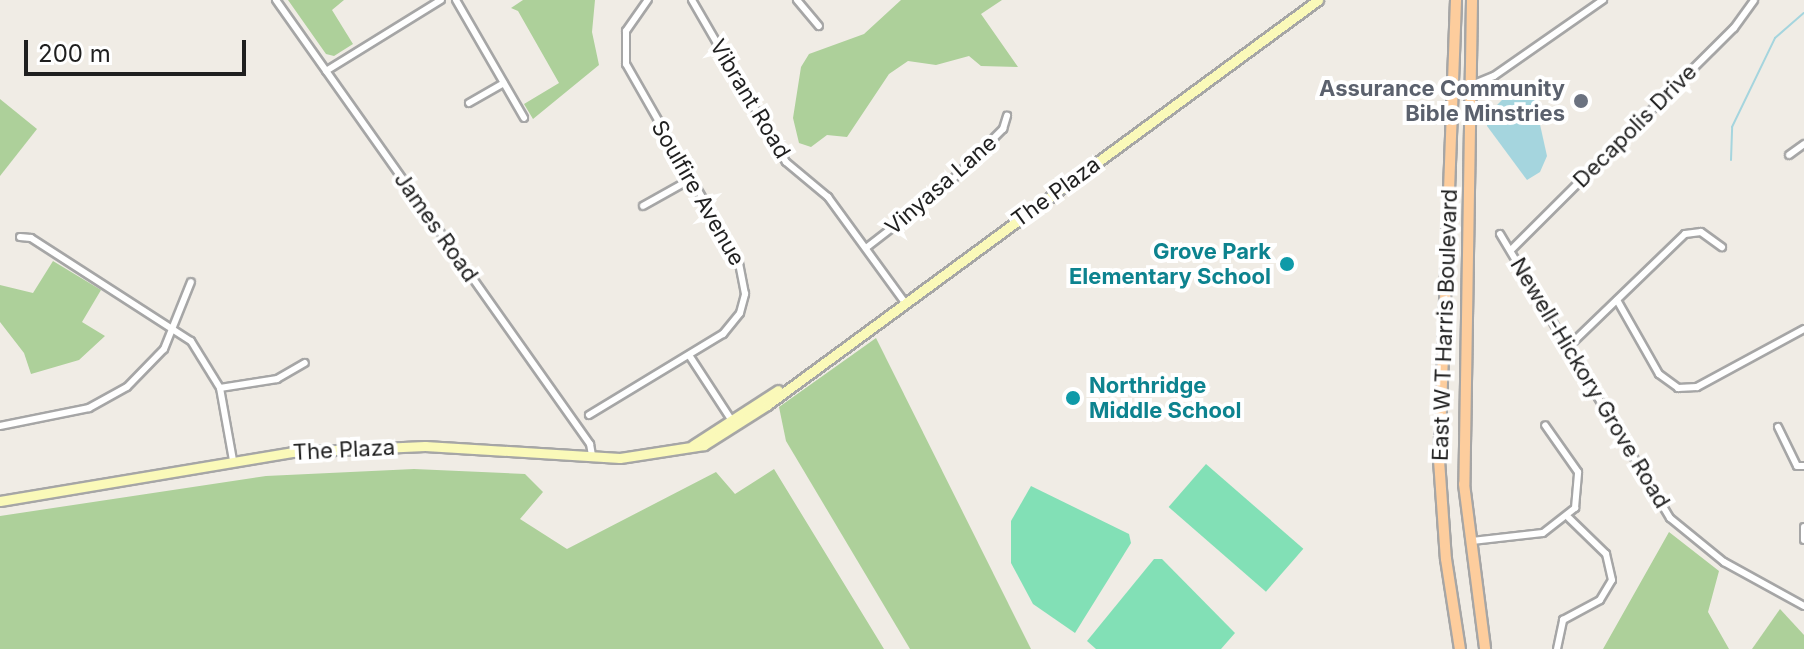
<!DOCTYPE html>
<html>
<head>
<meta charset="utf-8">
<style>
	body { margin:0 }
	#map { position:relative; width:1804px; height:649px; overflow:hidden; background:#f0ece5; font-family:Inter,sans-serif }
	div>[style] { position:absolute }
	.forest>* { inset:0; background:#add09a }
	.pitch>* { inset:0; background:#82e0b6; transform-origin:0 0 }
	.water>* { inset:0; background:#a5d5de }
	.stream>* { height:2px; margin:-1px; padding:0 1px; transform-origin:1px; border-radius:1px; background:#a5d5de }
	.roads { filter:drop-shadow(2px 0 #a6a6a6) drop-shadow(-2px 0 #a6a6a6) drop-shadow(0 2px #a6a6a6) drop-shadow(0 -2px #a6a6a6) }
	.street>* { height:6px; margin:-3px; padding:0 3px; transform-origin:3px; border-radius:3px; background:#fff }
	.secondary>* { height:9px; margin:-4.5px; padding:0 4.5px; transform-origin:4.5px; border-radius:4.5px; background:#faf9b9 }
	.primary>* { height:10px; margin:-5px; padding:0 5px; transform-origin:5px; border-radius:5px; background:#fdcd9d }
	.dots>* { width:22px; height:22px; translate:-50% -50%; box-sizing:border-box; border:4px solid #fff; border-radius:50% }
	span { translate:-50% -50%; white-space:nowrap; text-align:center; line-height:1.15; -webkit-text-stroke:8px #fff; paint-order:stroke }
	.worship-label { font-size:22px; color:#5b616d; font-weight:700 }
	.right { translate:-100% -50%; text-align:right }
	.street-label { font-size:22px; color:#1f1f1f }
	.culture-label { font-size:22px; color:#0d838f; font-weight:700 }
	.left { translate:0 -50%; text-align:left }
	.scale { position:absolute; left:24px; top:40px; width:222px; height:36px; box-sizing:border-box; border:4px solid #1f1f1f; border-top:0; padding-left:10px; font-size:24px; line-height:28px; white-space:nowrap; color:#1f1f1f; -webkit-text-stroke:6px #fff; paint-order:stroke }
</style>
</head>
<body>
<div id="map">
	<div class="forest">
		<i style="clip-path:polygon(288px 0,344px 0,332px 10px,353px 44px,334px 56px,326px 54px)"></i>
		<i style="clip-path:polygon(523px 0,595px 0,592px 32px,599px 65px,533px 119px,524px 104px,559px 83px,518px 11px,511px 8px)"></i>
		<i style="clip-path:polygon(901px 0,1002px 0,981px 14px,1018px 67px,981px 66px,969px 56px,936px 65px,908px 61px,889px 74px,847px 137px,827px 135px,811px 147px,799px 143px,793px 118px,801px 67px,809px 54px,864px 34px)"></i>
		<i style="clip-path:polygon(0 99px,37px 129px,0 176px)"></i>
		<i style="clip-path:polygon(53px 261px,101px 290px,82px 322px,105px 336px,79px 360px,31px 374px,24px 353px,0 322px,0 285px,33px 293px)"></i>
		<i style="clip-path:polygon(876px 338px,1031px 649px,910px 649px,786px 441px,779px 407px)"></i>
		<i style="clip-path:polygon(414px 469px,525px 474px,543px 492px,520px 519px,567px 549px,716px 472px,735px 494px,774px 469px,884px 649px,0 649px,0 516px,266px 476px)"></i>
		<i style="clip-path:polygon(1669px 532px,1719px 571px,1708px 612px,1729px 649px,1603px 649px)"></i>
		<i style="clip-path:polygon(1780px 609px,1804px 635px,1804px 649px,1752px 649px)"></i>
	</div>
	<div class="pitch">
		<i style="left:1206px;top:464px;width:129px;height:57px;rotate:41deg"></i>
		<i style="clip-path:polygon(1031px 486px,1129px 534px,1131px 543px,1075px 633px,1033px 604px,1011px 563px,1011px 521px)"></i>
		<i style="clip-path:polygon(1154px 559px,1162px 559px,1235px 633px,1221px 649px,1096px 649px,1087px 641px)"></i>
	</div>
	<div class="water">
		<i style="clip-path:polygon(1533px 93px,1547px 156px,1540px 172px,1527px 180px,1487px 126px,1487px 115px,1504px 98px)"></i>
	</div>
	<div class="stream">
		<i style="left:1731px;top:160px;width:33px;rotate:-88deg"></i>
		<i style="left:1732px;top:127px;width:99px;rotate:-64.2deg"></i>
		<i style="left:1775px;top:38px;width:38px;rotate:-41deg"></i>
	</div>
	<div class="roads">
		<div class="street">
			<i style="left:276px;top:0;width:544px;rotate:54.73deg"></i>
			<i style="left:590px;top:444px;width:11px;rotate:80deg"></i>
			<i style="left:456px;top:0;width:136px;rotate:60deg"></i>
			<i style="left:692px;top:0;width:187px;rotate:59.9deg"></i>
			<i style="left:786px;top:162px;width:55px;rotate:39.8deg"></i>
			<i style="left:828px;top:197px;width:132px;rotate:53.9deg"></i>
			<i style="left:797px;top:0;width:34px;rotate:50deg"></i>
			<i style="left:326px;top:71px;width:135px;rotate:-31.7deg"></i>
			<i style="left:1469px;top:86px;width:27px;rotate:-22deg"></i>
			<i style="left:1494px;top:76px;width:133px;rotate:-34.9deg"></i>
			<i style="left:469px;top:103px;width:40px;rotate:-29.7deg"></i>
			<i style="left:1789px;top:155px;width:19px;rotate:-36deg"></i>
			<i style="left:643px;top:206px;width:55px;rotate:-29.4deg"></i>
			<i style="left:1500px;top:234px;width:331px;rotate:59.1deg"></i>
			<i style="left:1670px;top:518px;width:70px;rotate:39.2deg"></i>
			<i style="left:1724px;top:562px;width:91px;rotate:28.8deg"></i>
			<i style="left:20px;top:237px;width:11px;rotate:5deg"></i>
			<i style="left:31px;top:238px;width:190px;rotate:32.8deg"></i>
			<i style="left:191px;top:341px;width:55px;rotate:58.3deg"></i>
			<i style="left:220px;top:388px;width:73px;rotate:79.8deg"></i>
			<i style="left:866px;top:248px;width:101px;rotate:-37.8deg"></i>
			<i style="left:946px;top:186px;width:81px;rotate:-45deg"></i>
			<i style="left:1003px;top:129px;width:14px;rotate:-73deg"></i>
			<i style="left:1512px;top:249px;width:313px;rotate:-44.9deg"></i>
			<i style="left:1734px;top:28px;width:34px;rotate:-54deg"></i>
			<i style="left:1617px;top:300px;width:85px;rotate:60.4deg"></i>
			<i style="left:1659px;top:374px;width:24px;rotate:36deg"></i>
			<i style="left:1678px;top:388px;width:19px;rotate:-3deg"></i>
			<i style="left:1697px;top:387px;width:122px;rotate:-28.5deg"></i>
			<i style="left:1569px;top:346px;width:161px;rotate:-44deg"></i>
			<i style="left:1685px;top:234px;width:16px;rotate:-7deg"></i>
			<i style="left:1701px;top:232px;width:26px;rotate:36deg"></i>
			<i style="left:689px;top:355px;width:79px;rotate:56.9deg"></i>
			<i style="left:220px;top:388px;width:58px;rotate:-9deg"></i>
			<i style="left:277px;top:379px;width:32px;rotate:-30deg"></i>
			<i style="left:589px;top:415px;width:157px;rotate:-31.2deg"></i>
			<i style="left:723px;top:334px;width:27px;rotate:-51deg"></i>
			<i style="left:740px;top:313px;width:20px;rotate:-75deg"></i>
			<i style="left:745px;top:294px;width:33px;rotate:-101deg"></i>
			<i style="left:739px;top:262px;width:228px;rotate:-119.7deg"></i>
			<i style="left:626px;top:64px;width:33px;rotate:-90deg"></i>
			<i style="left:626px;top:31px;width:38px;rotate:-55deg"></i>
			<i style="left:0;top:426px;width:91px;rotate:-11.4deg"></i>
			<i style="left:89px;top:408px;width:43px;rotate:-28.9deg"></i>
			<i style="left:127px;top:387px;width:53px;rotate:-45.8deg"></i>
			<i style="left:164px;top:349px;width:72px;rotate:-68.1deg"></i>
			<i style="left:1778px;top:427px;width:43px;rotate:64deg"></i>
			<i style="left:1797px;top:466px;width:7px"></i>
			<i style="left:1804px;top:527px;width:13px;rotate:90deg"></i>
			<i style="left:1472px;top:541px;width:71px;rotate:-6.4deg"></i>
			<i style="left:1543px;top:533px;width:41px;rotate:-38deg"></i>
			<i style="left:1575px;top:508px;width:36px;rotate:-85deg"></i>
			<i style="left:1578px;top:472px;width:57px;rotate:-125.1deg"></i>
			<i style="left:1557px;top:649px;width:30px;rotate:-78deg"></i>
			<i style="left:1563px;top:620px;width:42px;rotate:-28.4deg"></i>
			<i style="left:1600px;top:600px;width:23px;rotate:-59deg"></i>
			<i style="left:1612px;top:580px;width:27px;rotate:-103deg"></i>
			<i style="left:1606px;top:554px;width:52px;rotate:-135.8deg"></i>
		</div>
		<div class="secondary">
			<i style="left:693px;top:445px;width:101px;rotate:-32.9deg"></i>
			<i style="left:0;top:501px;width:296px;rotate:-9.5deg"></i>
			<i style="left:292px;top:452px;width:133px;rotate:-2.6deg"></i>
			<i style="left:425px;top:446px;width:195px;rotate:3.5deg"></i>
			<i style="left:620px;top:458px;width:85px;rotate:-8.8deg"></i>
			<i style="left:704px;top:445px;width:75px;rotate:-32.4deg"></i>
			<i style="left:767px;top:405px;width:684px;rotate:-36.32deg"></i>
		</div>
		<div class="primary">
			<i style="left:1456px;top:0;width:460px;rotate:92.1deg"></i>
			<i style="left:1439px;top:460px;width:99px;rotate:86deg"></i>
			<i style="left:1446px;top:559px;width:91px;rotate:81.2deg"></i>
			<i style="left:1472px;top:0;width:484px;rotate:90.9deg"></i>
			<i style="left:1464px;top:484px;width:166px;rotate:82.7deg"></i>
		</div>
	</div>
	<div class="dots">
		<i style="left:1581px;top:101px;background:#6b7280"></i>
		<i style="left:1287px;top:264px;background:#0f9aa8"></i>
		<i style="left:1073px;top:398px;background:#0f9aa8"></i>
	</div>
	<div class="worship-label">
		<span class="right" style="left:1565px;top:101px">Assurance Community<br>Bible Minstries</span>
	</div>
	<div class="street-label">
		<span style="left:750px;top:99px;rotate:59deg">Vibrant Road</span>
		<span style="left:1635px;top:126px;rotate:-45deg">Decapolis Drive</span>
		<span style="left:941px;top:185px;rotate:-41deg">Vinyasa Lane</span>
		<span style="left:1056px;top:192px;rotate:-36deg">The Plaza</span>
		<span style="left:698px;top:193px;rotate:60deg">Soulfire Avenue</span>
		<span style="left:436px;top:227px;rotate:55deg">James Road</span>
		<span style="left:1445px;top:325px;rotate:-88deg">East W T Harris Boulevard</span>
		<span style="left:1590px;top:383px;rotate:59deg">Newell-Hickory Grove Road</span>
		<span style="left:344px;top:450px;rotate:-3deg">The Plaza</span>
	</div>
	<div class="culture-label">
		<span class="right" style="left:1271px;top:264px">Grove Park<br>Elementary School</span>
		<span class="left" style="left:1089px;top:398px">Northridge<br>Middle School</span>
	</div>
	<div class="scale">200 m</div>
</div>
</body>
</html>
